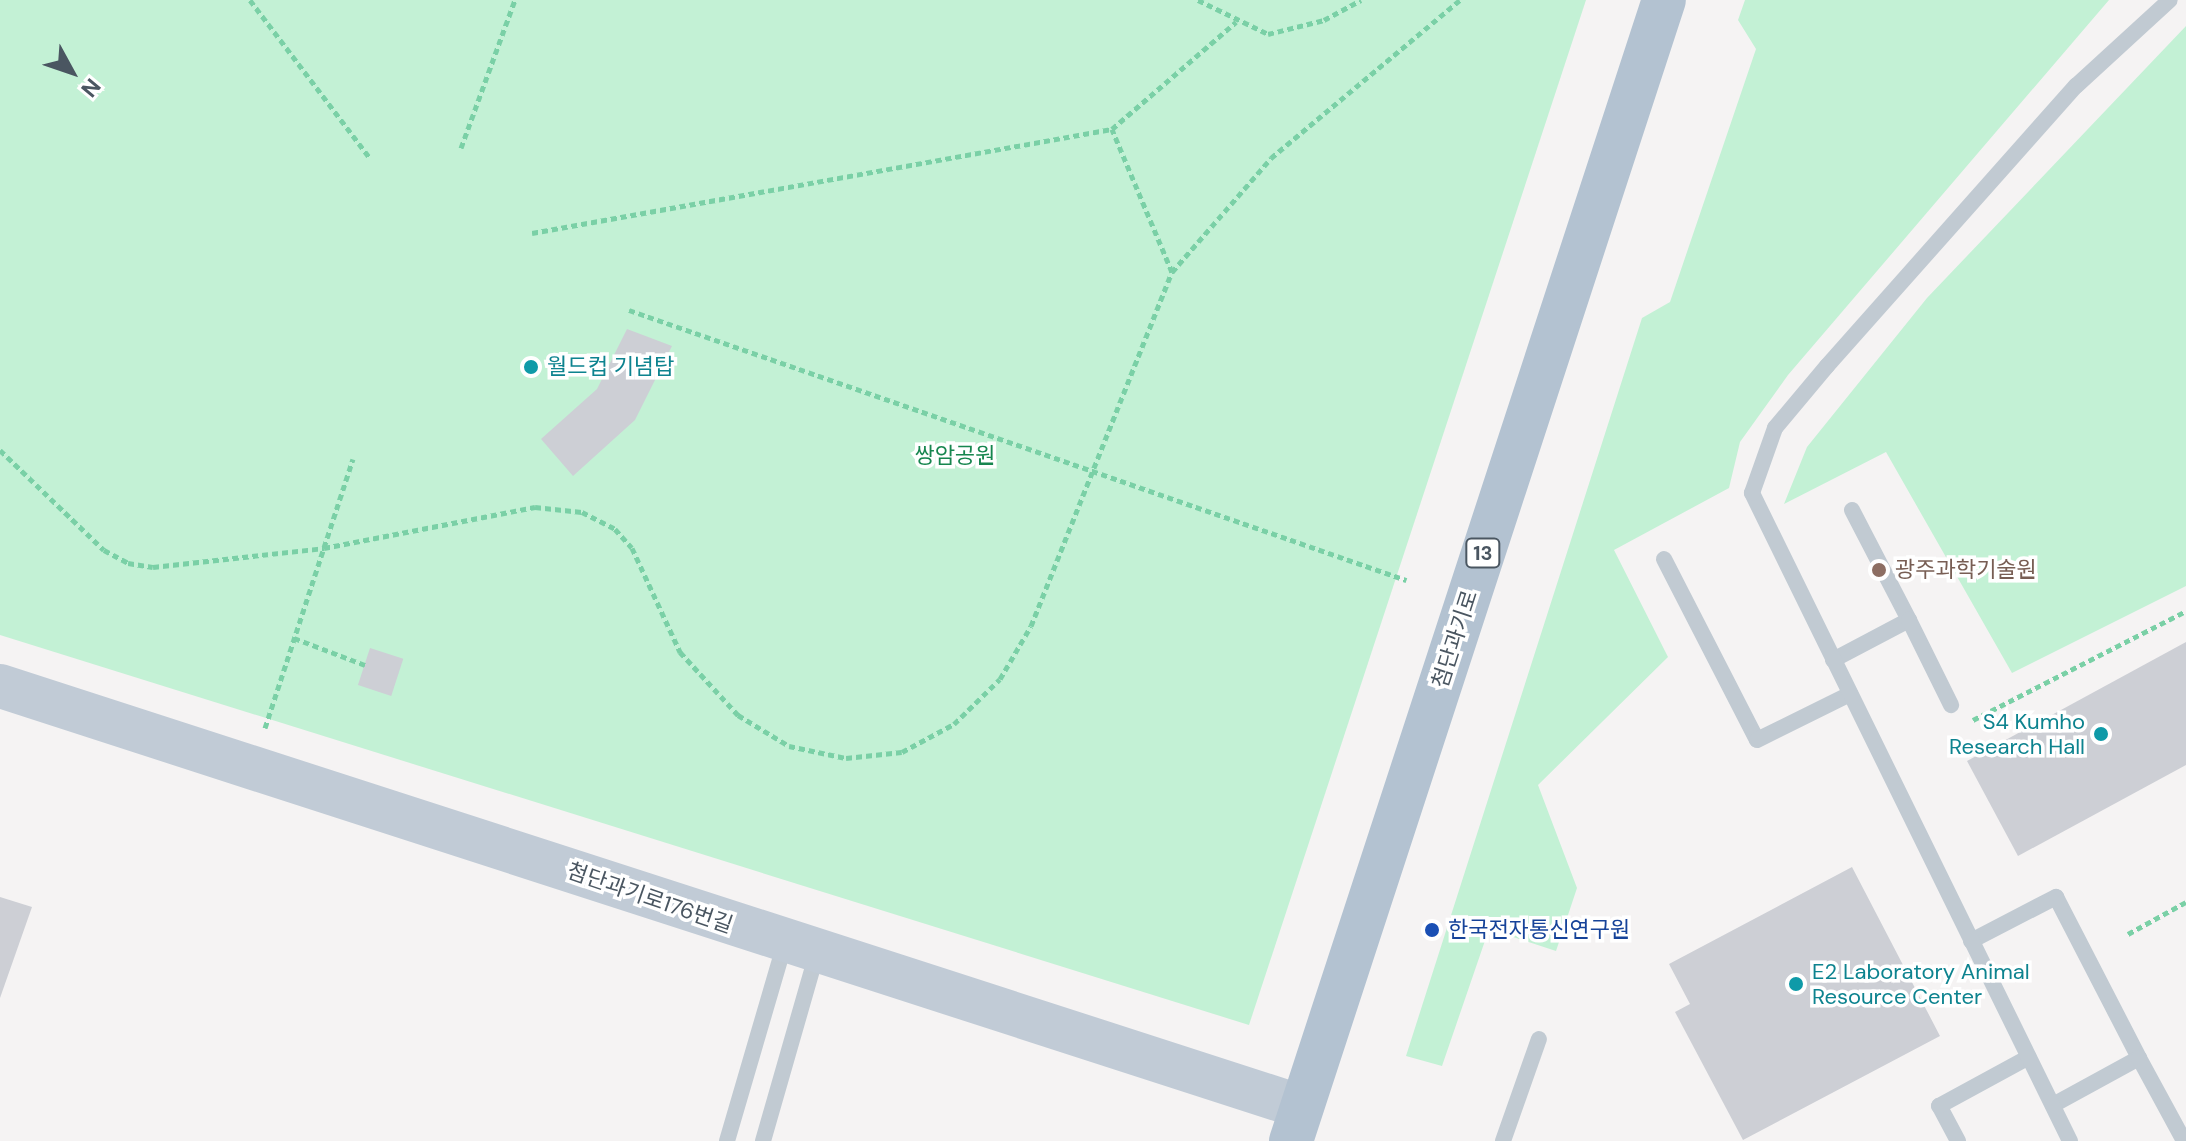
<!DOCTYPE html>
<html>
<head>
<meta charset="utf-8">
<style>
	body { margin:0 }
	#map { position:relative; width:2186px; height:1141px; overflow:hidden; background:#f5f3f3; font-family:"DM Sans","Noto Sans KR",sans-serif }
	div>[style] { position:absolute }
	.green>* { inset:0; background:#c3f1d5 }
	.building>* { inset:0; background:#cdcfd5; transform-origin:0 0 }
	.path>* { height:5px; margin-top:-2.5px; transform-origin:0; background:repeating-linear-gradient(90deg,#7ad0a6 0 6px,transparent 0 10px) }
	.lane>* { height:16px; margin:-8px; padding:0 8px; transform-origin:8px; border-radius:8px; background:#c1cad2 }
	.secondary>* { height:44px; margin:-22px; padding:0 22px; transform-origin:22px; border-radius:22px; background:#c1cbd6 }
	.primary>* { height:44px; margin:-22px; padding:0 22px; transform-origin:22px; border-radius:22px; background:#b3c2d1 }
	.dots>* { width:22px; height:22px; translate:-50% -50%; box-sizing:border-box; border:4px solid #fff; border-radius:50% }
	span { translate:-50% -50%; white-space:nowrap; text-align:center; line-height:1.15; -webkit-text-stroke:7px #fff; paint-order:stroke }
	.shield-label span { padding:2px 6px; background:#fff; border:2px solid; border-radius:6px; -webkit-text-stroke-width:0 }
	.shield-label { font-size:20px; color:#4a5661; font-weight:700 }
	.culture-label { font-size:22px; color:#0d838f }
	.left { translate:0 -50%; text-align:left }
	.right { translate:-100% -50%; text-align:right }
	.park-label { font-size:22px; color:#17864f }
	.education-label { font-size:22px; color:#785e54 }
	.street-label { font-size:22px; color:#4a5661 }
	.transit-label { font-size:22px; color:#164399 }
	.north { position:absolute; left:32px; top:32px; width:80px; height:80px; -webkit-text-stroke:6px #fff; paint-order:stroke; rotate:130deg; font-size:22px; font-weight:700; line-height:32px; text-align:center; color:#4a5661 }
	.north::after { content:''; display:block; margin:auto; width:28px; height:36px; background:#4a5661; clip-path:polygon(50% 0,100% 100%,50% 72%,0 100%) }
</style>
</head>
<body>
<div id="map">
	<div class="green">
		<i style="clip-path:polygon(0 0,1586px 0,1249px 1025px,0 635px)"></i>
		<i style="clip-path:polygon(1745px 0,2109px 0,1788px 375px,1740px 442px,1729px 488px,1614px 550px,1668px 657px,1538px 785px,1577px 888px,1556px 951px,1489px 929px,1442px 1066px,1406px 1056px,1642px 318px,1670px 302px,1756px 49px,1738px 20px)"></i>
		<i style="clip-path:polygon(2186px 26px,2186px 586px,2012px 673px,1886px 452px,1784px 504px,1807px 447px,1927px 298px)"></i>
	</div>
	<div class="building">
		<i style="clip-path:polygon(627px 329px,672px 346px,635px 420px,573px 476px,541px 439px,597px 389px)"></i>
		<i style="clip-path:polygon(2186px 642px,2186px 765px,2018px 856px,1967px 761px)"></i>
		<i style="left:370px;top:648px;width:35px;height:39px;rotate:18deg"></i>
		<i style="clip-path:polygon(1852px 867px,1940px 1036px,1743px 1140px,1675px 1012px,1690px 1004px,1669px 964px)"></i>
		<i style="clip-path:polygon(0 897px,32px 907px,0 998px)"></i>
	</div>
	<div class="path">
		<i style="left:250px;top:0;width:197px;rotate:52.8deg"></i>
		<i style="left:1198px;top:0;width:78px;rotate:25.9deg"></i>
		<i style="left:1268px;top:34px;width:58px;rotate:-14deg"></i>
		<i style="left:1324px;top:20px;width:42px;rotate:-28.4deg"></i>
		<i style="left:461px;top:148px;width:158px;rotate:-70deg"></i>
		<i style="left:532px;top:233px;width:589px;rotate:-10.17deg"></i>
		<i style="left:1172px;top:272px;width:155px;rotate:-112.8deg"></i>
		<i style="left:1112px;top:129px;width:164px;rotate:-40.8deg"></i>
		<i style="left:629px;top:310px;width:823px;rotate:19.16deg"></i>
		<i style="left:0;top:450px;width:144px;rotate:43.9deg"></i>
		<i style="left:104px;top:550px;width:27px;rotate:28deg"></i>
		<i style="left:128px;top:563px;width:25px;rotate:9deg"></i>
		<i style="left:153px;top:567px;width:172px;rotate:-6.3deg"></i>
		<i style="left:324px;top:548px;width:215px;rotate:-11deg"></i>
		<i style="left:535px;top:507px;width:47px;rotate:6.1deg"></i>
		<i style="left:582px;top:512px;width:37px;rotate:27deg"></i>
		<i style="left:615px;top:529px;width:25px;rotate:48deg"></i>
		<i style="left:632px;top:548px;width:115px;rotate:65.2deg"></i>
		<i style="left:680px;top:652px;width:86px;rotate:47.4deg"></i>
		<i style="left:738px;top:715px;width:60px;rotate:31.3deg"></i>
		<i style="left:789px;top:746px;width:58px;rotate:11.9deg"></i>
		<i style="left:846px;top:758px;width:56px;rotate:-6.1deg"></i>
		<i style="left:902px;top:752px;width:59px;rotate:-28.3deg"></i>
		<i style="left:954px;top:724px;width:64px;rotate:-44.4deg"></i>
		<i style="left:1000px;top:679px;width:61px;rotate:-59.7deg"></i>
		<i style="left:1031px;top:626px;width:381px;rotate:-68.3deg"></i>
		<i style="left:1172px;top:272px;width:151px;rotate:-49deg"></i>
		<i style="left:1271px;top:158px;width:246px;rotate:-39.9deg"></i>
		<i style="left:294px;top:638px;width:76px;rotate:20.8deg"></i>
		<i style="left:1973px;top:720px;width:239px;rotate:-27.1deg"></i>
		<i style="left:265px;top:728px;width:283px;rotate:-71.9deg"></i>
		<i style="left:2128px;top:934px;width:66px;rotate:-28.9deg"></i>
	</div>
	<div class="lane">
		<i style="left:1852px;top:510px;width:124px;rotate:62.6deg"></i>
		<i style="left:1664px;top:559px;width:203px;rotate:62.8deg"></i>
		<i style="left:1757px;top:740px;width:104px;rotate:-26.3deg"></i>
		<i style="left:1833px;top:660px;width:86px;rotate:-27.8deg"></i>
		<i style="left:1909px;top:620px;width:95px;rotate:63.7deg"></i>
		<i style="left:1971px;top:941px;width:96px;rotate:-27.4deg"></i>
		<i style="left:2056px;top:897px;width:181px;rotate:62.7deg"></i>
		<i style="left:2053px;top:1105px;width:98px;rotate:-28.7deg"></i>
		<i style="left:2139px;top:1058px;width:94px;rotate:61.5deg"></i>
		<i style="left:727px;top:1141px;width:206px;rotate:-73.7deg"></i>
		<i style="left:763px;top:1141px;width:196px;rotate:-74deg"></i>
		<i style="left:1503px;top:1141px;width:108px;rotate:-70.6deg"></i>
		<i style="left:1958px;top:1141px;width:40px;rotate:-118deg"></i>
		<i style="left:1939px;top:1106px;width:102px;rotate:-28.6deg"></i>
		<i style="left:2070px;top:1141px;width:722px;rotate:-116.14deg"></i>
		<i style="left:1752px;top:493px;width:69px;rotate:-70.5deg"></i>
		<i style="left:1775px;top:428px;width:81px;rotate:-50deg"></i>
		<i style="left:1827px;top:366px;width:375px;rotate:-48.4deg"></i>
		<i style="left:2076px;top:86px;width:127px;rotate:-42.5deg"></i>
	</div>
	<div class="secondary">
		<i style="left:0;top:686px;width:1368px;rotate:17.92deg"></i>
	</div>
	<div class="primary">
		<i style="left:1291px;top:1141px;width:1200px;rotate:-71.9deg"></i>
	</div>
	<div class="dots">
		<i style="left:531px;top:367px;background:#0f9aa8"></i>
		<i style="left:1879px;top:570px;background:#8d6e63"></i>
		<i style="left:2101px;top:734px;background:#0f9aa8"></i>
		<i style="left:1432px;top:930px;background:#1a4fb4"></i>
		<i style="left:1796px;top:984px;background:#0f9aa8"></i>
	</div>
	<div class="shield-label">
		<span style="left:1483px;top:553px">13</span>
	</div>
	<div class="culture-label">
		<span class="left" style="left:547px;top:367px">월드컵 기념탑</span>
		<span class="right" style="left:2085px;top:734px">S4 Kumho<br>Research Hall</span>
		<span class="left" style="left:1812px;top:984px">E2 Laboratory Animal<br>Resource Center</span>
	</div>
	<div class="park-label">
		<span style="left:955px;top:456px">쌍암공원</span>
	</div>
	<div class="education-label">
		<span class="left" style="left:1895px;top:570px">광주과학기술원</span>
	</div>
	<div class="street-label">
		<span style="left:1455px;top:639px;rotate:-72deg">첨단과기로</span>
		<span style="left:650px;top:898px;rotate:19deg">첨단과기로176번길</span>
	</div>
	<div class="transit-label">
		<span class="left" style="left:1448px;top:930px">한국전자통신연구원</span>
	</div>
	<div class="north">N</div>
</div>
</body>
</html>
